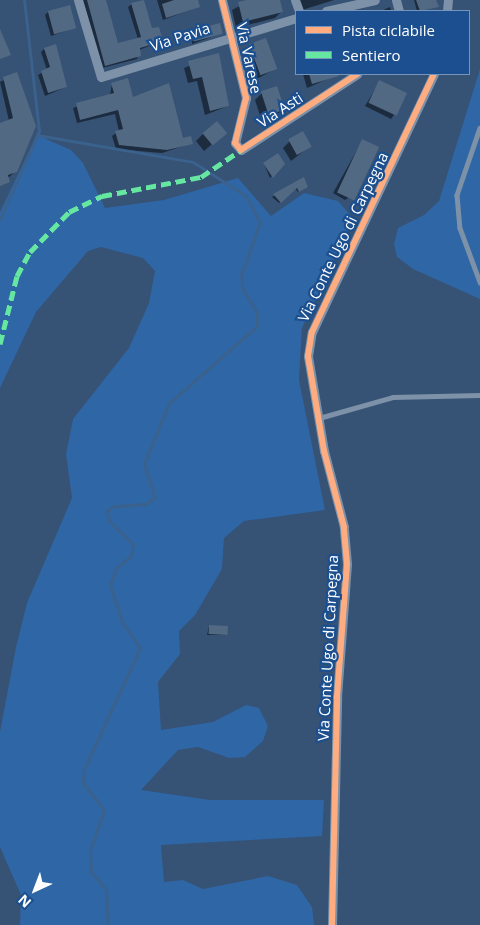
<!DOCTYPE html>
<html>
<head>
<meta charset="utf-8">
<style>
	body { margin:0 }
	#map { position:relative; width:480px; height:925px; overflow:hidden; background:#365274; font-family:"Open Sans",sans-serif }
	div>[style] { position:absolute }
	.green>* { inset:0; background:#2f66a5 }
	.shadow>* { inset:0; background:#0007 }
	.stream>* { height:3px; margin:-1.5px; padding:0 1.5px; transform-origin:1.5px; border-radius:1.5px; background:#3b618d }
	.building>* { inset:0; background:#526984; transform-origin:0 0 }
	.service>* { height:4.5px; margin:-2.25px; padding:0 2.25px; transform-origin:2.25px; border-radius:2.25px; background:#7d92a8 }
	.minor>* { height:9px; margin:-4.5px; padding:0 4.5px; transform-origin:4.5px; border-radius:4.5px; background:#7d92a8 }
	.quiet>* { height:5px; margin-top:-2.5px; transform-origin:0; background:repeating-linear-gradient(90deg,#66e7a1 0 10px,transparent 0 15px) }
	.cycleway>* { height:6px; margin:-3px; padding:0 3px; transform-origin:3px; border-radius:3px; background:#ffac80 }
	span { translate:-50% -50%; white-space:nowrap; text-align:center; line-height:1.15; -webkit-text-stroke:4.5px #1b4f8f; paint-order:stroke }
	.street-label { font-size:15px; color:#fff }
	.legend { position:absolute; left:295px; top:10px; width:175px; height:65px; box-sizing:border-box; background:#1b4f8f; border:1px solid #7695bc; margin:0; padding:6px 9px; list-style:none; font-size:15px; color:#fff }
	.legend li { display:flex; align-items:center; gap:10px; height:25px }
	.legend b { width:25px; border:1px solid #7695bc }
	.north { position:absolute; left:10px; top:865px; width:50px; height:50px; -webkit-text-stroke:4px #1b4f8f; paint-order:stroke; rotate:223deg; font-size:14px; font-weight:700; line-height:20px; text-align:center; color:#fff }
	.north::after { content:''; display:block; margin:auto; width:18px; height:22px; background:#fff; clip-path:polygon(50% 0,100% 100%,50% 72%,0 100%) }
</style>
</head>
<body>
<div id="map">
	<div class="green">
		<i style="clip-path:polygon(480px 69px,480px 299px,413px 269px,397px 257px,394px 244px,398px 228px,424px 215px,439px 201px)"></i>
		<i style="clip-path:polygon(37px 135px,71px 150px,83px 163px,105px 208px,164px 200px,238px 178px,271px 216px,304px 193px,338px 201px,353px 218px,302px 328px,299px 380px,325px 510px,244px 521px,224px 538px,222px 569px,195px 615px,179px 631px,180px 654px,158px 682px,161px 730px,213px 722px,246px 705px,259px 708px,268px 726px,263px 741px,245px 757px,229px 758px,198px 747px,178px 750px,141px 790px,210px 800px,324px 800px,322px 836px,161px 845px,164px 882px,183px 880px,203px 889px,268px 876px,297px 885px,312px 907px,314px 925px,20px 925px,21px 895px,0 847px,0 732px,16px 647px,27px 603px,72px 498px,66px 454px,73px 419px,129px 348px,149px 303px,155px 271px,143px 258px,101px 247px,88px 251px,36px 312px,0 388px,0 212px)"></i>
	</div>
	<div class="shadow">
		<i style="clip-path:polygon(83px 0,105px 0,117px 45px,138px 39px,128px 7px,132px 4px,162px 41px,139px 50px,137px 59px,102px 68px)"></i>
		<i style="clip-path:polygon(157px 0,195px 0,198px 7px,163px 20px)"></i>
		<i style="clip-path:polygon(251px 0,279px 0,282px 11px,275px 18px,236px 28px,232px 10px)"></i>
		<i style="clip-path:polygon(300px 0,334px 0,302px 10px)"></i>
		<i style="clip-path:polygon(414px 0,435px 0,437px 7px,417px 11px)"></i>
		<i style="clip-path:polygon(390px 7px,391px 11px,381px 11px)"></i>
		<i style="clip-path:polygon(49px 11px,74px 28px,51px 36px,45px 15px)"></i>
		<i style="clip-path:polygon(192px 33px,222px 33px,192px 44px)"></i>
		<i style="clip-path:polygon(265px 39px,275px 69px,253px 81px,242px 52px)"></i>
		<i style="clip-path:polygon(44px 49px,66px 87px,45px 96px,38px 75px,47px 70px,41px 52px)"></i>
		<i style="clip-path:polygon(218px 55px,228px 106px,205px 115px,197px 81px,188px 83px,184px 68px)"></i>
		<i style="clip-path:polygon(16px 74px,16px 171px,0 185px,0 198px,0 124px,9px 121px,0 82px)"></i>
		<i style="clip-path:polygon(303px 74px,331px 74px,332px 77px,307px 88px)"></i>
		<i style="clip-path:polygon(380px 81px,394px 115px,391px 119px,365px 106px)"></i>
		<i style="clip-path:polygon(112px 84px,182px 139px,192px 143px,162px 153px,116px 149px,112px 136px,119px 131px,115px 114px,77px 123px,73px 108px,110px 95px)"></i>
		<i style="clip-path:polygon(262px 93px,284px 110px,262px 122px,255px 100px)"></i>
		<i style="clip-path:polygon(203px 134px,218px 139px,204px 151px,196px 141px)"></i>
		<i style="clip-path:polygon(290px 141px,310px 146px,291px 161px,283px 148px)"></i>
		<i style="clip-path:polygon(362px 141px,348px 198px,345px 200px,333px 193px)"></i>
		<i style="clip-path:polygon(264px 164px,283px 164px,270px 178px)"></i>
		<i style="clip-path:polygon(303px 179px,305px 188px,298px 192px,295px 188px,279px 203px,272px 197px)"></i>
		<i style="clip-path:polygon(209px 626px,227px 635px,207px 635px)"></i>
	</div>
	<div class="stream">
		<i style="left:37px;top:135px;width:158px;rotate:9.8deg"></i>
		<i style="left:193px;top:162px;width:63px;rotate:32.7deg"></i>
		<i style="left:246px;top:196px;width:30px;rotate:62deg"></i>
		<i style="left:260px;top:222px;width:56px;rotate:109.7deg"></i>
		<i style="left:241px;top:275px;width:15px;rotate:82deg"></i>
		<i style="left:243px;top:290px;width:26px;rotate:58deg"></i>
		<i style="left:257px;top:312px;width:14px;rotate:90deg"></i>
		<i style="left:257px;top:326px;width:117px;rotate:138.8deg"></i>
		<i style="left:169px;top:403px;width:66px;rotate:112.3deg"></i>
		<i style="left:144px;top:464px;width:35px;rotate:72deg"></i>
		<i style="left:155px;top:497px;width:11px;rotate:142deg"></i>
		<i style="left:146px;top:504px;width:32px;rotate:176deg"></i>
		<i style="left:114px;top:506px;width:9px;rotate:144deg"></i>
		<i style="left:107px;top:511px;width:10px;rotate:79deg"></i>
		<i style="left:109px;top:521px;width:33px;rotate:44deg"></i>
		<i style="left:133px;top:544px;width:12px;rotate:99deg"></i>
		<i style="left:131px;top:556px;width:19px;rotate:141deg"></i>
		<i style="left:116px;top:568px;width:18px;rotate:109deg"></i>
		<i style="left:110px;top:585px;width:39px;rotate:72deg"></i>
		<i style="left:122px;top:622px;width:32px;rotate:55deg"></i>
		<i style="left:140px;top:648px;width:133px;rotate:114.8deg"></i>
		<i style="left:84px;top:769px;width:14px;rotate:94deg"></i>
		<i style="left:83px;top:783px;width:34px;rotate:52deg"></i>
		<i style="left:104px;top:810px;width:43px;rotate:108.9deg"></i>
		<i style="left:90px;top:851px;width:21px;rotate:87deg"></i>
		<i style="left:91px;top:872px;width:23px;rotate:49deg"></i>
		<i style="left:106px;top:889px;width:36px;rotate:87deg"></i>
		<i style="left:0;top:219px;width:96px;rotate:-66.1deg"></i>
		<i style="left:39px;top:131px;width:132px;rotate:-96.5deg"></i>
	</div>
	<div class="building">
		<i style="clip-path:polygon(87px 0,106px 0,118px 43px,141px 37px,131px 3px,144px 0,152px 28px,159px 27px,163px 41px,140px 48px,141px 56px,105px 66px)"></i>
		<i style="clip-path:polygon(174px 0,198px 0,200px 7px,166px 18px,162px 4px)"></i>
		<i style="clip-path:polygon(247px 0,280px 0,283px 12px,243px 22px,238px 2px)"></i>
		<i style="clip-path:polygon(416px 0,436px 0,439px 7px,420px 11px)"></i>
		<i style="left:70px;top:5px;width:24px;height:23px;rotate:75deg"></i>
		<i style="left:220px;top:23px;width:11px;height:30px;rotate:75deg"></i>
		<i style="clip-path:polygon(0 29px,11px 55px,0 59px)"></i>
		<i style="left:266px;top:38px;width:33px;height:18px;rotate:70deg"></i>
		<i style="clip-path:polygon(56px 44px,67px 87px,48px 93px,41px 71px,50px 67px,44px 48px)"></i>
		<i style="clip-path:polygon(219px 53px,229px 106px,210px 111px,202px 77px,193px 79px,188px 61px)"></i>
		<i style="clip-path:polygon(17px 72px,36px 126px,17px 172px,8px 175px,10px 182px,0 186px,0 123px,13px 118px,3px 77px)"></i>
		<i style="clip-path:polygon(309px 74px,338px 74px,339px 76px,312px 84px)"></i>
		<i style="clip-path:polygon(128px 78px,133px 97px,169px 83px,183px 138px,191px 136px,193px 144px,167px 150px,119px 145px,115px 131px,123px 129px,118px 110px,80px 120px,76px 103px,114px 93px,111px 83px)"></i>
		<i style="left:379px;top:80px;width:31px;height:25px;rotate:25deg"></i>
		<i style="left:277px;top:86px;width:25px;height:17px;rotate:72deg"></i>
		<i style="left:217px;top:121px;width:16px;height:19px;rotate:50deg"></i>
		<i style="left:303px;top:131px;width:18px;height:17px;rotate:61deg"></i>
		<i style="left:362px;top:139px;width:19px;height:59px;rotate:25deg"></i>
		<i style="clip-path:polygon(278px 153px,285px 164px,273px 178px,263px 163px)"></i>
		<i style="clip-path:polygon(304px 177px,308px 187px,299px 192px,297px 188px,281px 203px,273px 194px)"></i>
		<i style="left:209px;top:625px;width:19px;height:9px;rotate:3deg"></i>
	</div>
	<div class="service">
		<i style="left:480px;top:128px;width:71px;rotate:108.9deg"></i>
		<i style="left:457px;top:195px;width:33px;rotate:85deg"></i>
		<i style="left:460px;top:228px;width:58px;rotate:69.7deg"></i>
		<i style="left:319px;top:418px;width:77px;rotate:-15.8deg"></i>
		<i style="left:393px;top:397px;width:87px;rotate:-1.3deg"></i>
	</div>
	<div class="minor">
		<i style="left:78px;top:0;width:80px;rotate:73.4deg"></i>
		<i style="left:101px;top:77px;width:204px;rotate:-16.8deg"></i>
		<i style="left:222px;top:0;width:101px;rotate:76.2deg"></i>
		<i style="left:246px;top:98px;width:46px;rotate:103.7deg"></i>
		<i style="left:235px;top:143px;width:9px;rotate:49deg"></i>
		<i style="left:241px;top:150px;width:139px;rotate:-33.2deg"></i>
		<i style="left:295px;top:0;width:12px;rotate:70deg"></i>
		<i style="left:396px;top:0;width:11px;rotate:75deg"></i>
		<i style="left:326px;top:11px;width:50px;rotate:-12.7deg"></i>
		<i style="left:447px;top:11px;width:11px;rotate:-85deg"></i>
		<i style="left:332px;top:925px;width:228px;rotate:-88.7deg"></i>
		<i style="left:337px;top:697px;width:133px;rotate:-85.7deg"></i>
		<i style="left:347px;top:564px;width:37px;rotate:-95deg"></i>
		<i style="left:344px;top:527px;width:79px;rotate:-104.7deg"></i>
		<i style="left:324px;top:451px;width:96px;rotate:-99.6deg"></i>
		<i style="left:308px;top:356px;width:24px;rotate:-81deg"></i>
		<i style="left:312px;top:332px;width:285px;rotate:-64.7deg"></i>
	</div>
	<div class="quiet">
		<i style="left:0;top:344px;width:70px;rotate:-76deg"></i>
		<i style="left:17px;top:276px;width:27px;rotate:-62deg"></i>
		<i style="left:30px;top:252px;width:56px;rotate:-45.7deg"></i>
		<i style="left:69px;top:212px;width:37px;rotate:-26deg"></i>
		<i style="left:102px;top:196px;width:101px;rotate:-10.9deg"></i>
		<i style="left:201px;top:177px;width:48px;rotate:-34deg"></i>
	</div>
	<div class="cycleway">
		<i style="left:222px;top:0;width:101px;rotate:76.2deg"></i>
		<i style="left:246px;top:98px;width:46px;rotate:103.7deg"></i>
		<i style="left:235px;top:143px;width:9px;rotate:49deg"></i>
		<i style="left:241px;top:150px;width:139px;rotate:-33.2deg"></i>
		<i style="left:332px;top:925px;width:228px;rotate:-88.7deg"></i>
		<i style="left:337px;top:697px;width:133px;rotate:-85.7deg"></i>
		<i style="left:347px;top:564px;width:37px;rotate:-95deg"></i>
		<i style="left:344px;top:527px;width:79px;rotate:-104.7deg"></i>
		<i style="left:324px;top:451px;width:96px;rotate:-99.6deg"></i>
		<i style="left:308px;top:356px;width:24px;rotate:-81deg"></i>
		<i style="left:312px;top:332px;width:285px;rotate:-64.7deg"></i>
	</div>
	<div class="street-label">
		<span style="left:180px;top:37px;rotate:-18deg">Via Pavia</span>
		<span style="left:249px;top:58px;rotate:78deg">Via Varese</span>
		<span style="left:280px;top:110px;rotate:-33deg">Via Asti</span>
		<span style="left:343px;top:237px;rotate:-64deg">Via Conte Ugo di Carpegna</span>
		<span style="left:328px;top:648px;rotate:-87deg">Via Conte Ugo di Carpegna</span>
	</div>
	<ul class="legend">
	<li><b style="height:6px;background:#ffac80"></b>Pista ciclabile</li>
	<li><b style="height:6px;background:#66e7a1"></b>Sentiero</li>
	</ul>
	<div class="north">N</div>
</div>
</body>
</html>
